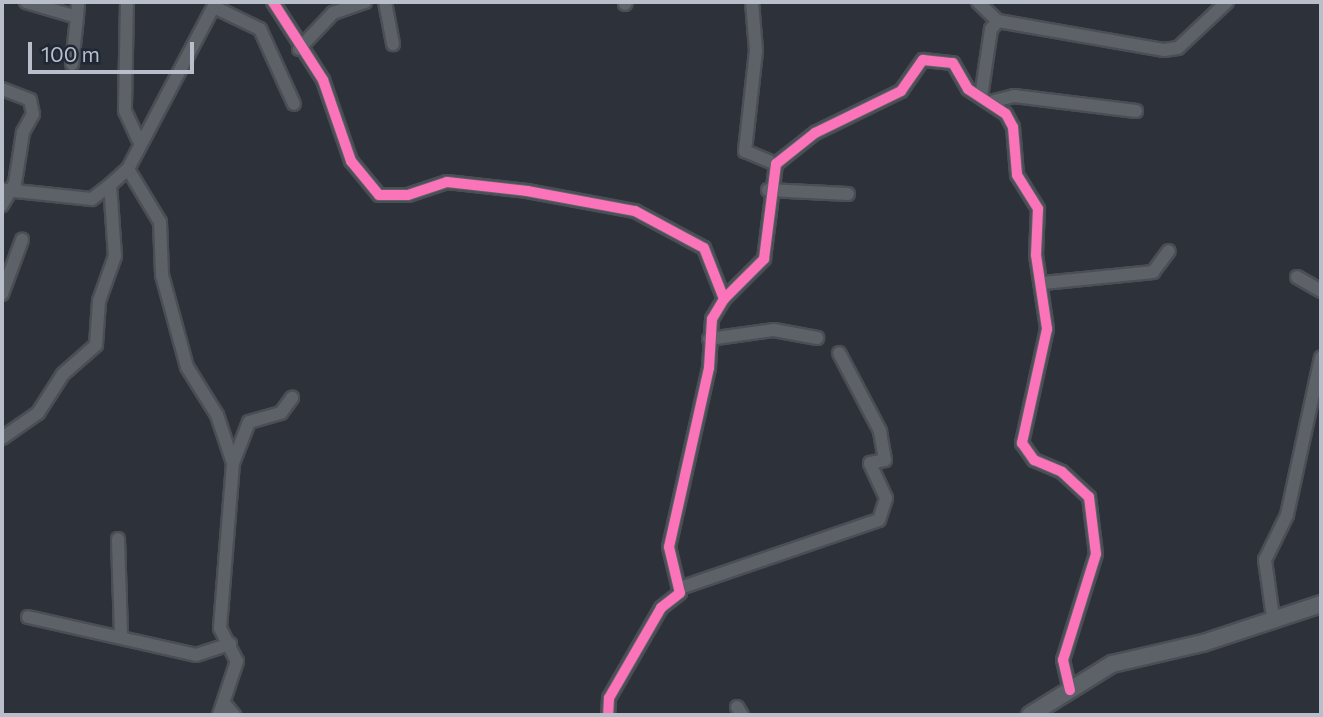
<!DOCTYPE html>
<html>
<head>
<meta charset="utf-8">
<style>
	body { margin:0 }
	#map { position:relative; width:1323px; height:717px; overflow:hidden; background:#2d323a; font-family:Commissioner,sans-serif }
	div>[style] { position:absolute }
	.roads { filter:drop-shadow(2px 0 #4b4e54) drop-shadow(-2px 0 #4b4e54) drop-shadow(0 2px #4b4e54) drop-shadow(0 -2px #4b4e54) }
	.minor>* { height:12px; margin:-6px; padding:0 6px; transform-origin:6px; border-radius:6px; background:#5d6168 }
	.tertiary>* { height:16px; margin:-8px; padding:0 8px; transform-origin:8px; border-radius:8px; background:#5d6168 }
	.cycleway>* { height:10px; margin:-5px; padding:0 5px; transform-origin:5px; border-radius:5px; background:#fb73b8 }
	span { translate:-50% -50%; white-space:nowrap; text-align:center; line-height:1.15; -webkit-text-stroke:7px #202835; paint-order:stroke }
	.frame { position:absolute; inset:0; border:4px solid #b8bfca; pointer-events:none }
	.scale { position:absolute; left:28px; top:42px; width:166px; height:32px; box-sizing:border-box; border:4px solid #b8bfca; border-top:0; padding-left:9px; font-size:21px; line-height:24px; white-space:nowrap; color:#b8bfca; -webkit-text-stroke:5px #202835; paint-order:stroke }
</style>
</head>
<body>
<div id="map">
	<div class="roads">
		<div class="minor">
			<i style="left:26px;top:2px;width:53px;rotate:16.4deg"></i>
			<i style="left:77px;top:17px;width:15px;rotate:-86deg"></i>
			<i style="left:127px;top:2px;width:109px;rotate:91.1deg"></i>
			<i style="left:125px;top:111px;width:31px;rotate:65deg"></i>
			<i style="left:216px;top:2px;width:189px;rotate:117.8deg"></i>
			<i style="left:128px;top:169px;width:62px;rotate:58.9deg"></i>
			<i style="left:160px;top:222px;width:53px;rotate:87.8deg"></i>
			<i style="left:162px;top:275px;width:95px;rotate:74.8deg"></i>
			<i style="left:187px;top:367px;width:57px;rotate:58deg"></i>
			<i style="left:217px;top:415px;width:51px;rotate:71.6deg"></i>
			<i style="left:233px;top:463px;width:166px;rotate:94.5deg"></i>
			<i style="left:220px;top:628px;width:37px;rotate:63deg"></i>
			<i style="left:237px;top:661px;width:57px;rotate:108.4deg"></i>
			<i style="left:273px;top:2px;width:93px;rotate:57.3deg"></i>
			<i style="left:323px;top:80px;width:86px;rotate:70.9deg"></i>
			<i style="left:351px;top:161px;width:44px;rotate:50.5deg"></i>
			<i style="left:379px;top:195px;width:29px"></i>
			<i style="left:408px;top:195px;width:41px;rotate:-18.4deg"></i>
			<i style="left:447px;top:182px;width:81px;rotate:6.4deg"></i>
			<i style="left:527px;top:191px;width:110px;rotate:10.5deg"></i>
			<i style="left:635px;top:211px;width:78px;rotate:28.2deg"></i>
			<i style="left:704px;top:248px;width:55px;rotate:68.6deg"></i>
			<i style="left:724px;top:299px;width:23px;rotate:121deg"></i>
			<i style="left:712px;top:319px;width:49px;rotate:93.5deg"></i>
			<i style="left:709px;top:368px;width:183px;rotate:102.6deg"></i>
			<i style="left:669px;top:547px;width:47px;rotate:76.6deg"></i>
			<i style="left:680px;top:593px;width:24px;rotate:142deg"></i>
			<i style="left:661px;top:608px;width:104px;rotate:120deg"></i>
			<i style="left:609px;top:698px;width:17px;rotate:93deg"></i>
			<i style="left:385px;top:2px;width:43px;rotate:79.2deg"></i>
			<i style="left:752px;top:2px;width:49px;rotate:85.3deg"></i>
			<i style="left:756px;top:51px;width:101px;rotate:96.3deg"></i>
			<i style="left:745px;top:151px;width:34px;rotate:23deg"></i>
			<i style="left:978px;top:2px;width:28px;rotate:44deg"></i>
			<i style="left:625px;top:4px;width:2px;rotate:-63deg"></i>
			<i style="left:214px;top:7px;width:51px;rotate:25.6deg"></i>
			<i style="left:260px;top:29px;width:82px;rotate:65.6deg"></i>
			<i style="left:299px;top:49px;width:50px;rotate:-46.6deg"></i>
			<i style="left:333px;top:13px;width:34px;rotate:-19deg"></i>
			<i style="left:72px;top:64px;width:47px;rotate:-83.9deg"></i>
			<i style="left:2px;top:89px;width:30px;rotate:21deg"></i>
			<i style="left:30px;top:100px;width:14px;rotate:78deg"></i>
			<i style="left:33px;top:114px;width:21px;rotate:119deg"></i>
			<i style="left:23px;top:132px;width:52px;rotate:98.9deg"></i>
			<i style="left:15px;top:183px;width:26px;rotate:121deg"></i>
			<i style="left:981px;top:97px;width:69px;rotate:-81.6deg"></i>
			<i style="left:991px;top:29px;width:11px;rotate:-49deg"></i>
			<i style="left:998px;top:21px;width:169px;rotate:9.9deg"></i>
			<i style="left:1164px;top:50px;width:14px;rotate:-8deg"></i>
			<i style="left:1178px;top:48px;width:67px;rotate:-43.2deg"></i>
			<i style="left:990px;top:102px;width:25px;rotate:-14deg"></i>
			<i style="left:1014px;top:96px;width:123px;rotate:7deg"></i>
			<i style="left:6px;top:190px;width:86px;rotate:6deg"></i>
			<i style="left:92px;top:199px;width:23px;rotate:-38deg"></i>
			<i style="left:768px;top:190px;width:80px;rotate:2.9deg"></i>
			<i style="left:1297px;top:277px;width:28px;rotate:30deg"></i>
			<i style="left:1043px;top:283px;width:111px;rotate:-5.7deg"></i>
			<i style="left:1153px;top:272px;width:26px;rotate:-53deg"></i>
			<i style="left:2px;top:294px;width:58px;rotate:-69.7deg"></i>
			<i style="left:724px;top:299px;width:57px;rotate:-45deg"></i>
			<i style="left:764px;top:259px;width:96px;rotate:-82.8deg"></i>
			<i style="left:776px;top:164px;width:50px;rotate:-38.5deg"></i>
			<i style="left:815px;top:133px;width:96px;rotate:-26deg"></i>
			<i style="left:901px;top:91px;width:38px;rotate:-55deg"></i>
			<i style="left:923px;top:60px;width:30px;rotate:6deg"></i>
			<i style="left:953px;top:63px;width:30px;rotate:60deg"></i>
			<i style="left:968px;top:89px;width:45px;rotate:33.3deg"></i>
			<i style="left:1006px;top:114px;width:15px;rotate:62deg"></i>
			<i style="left:1013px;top:127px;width:48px;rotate:85.2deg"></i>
			<i style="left:1017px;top:175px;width:40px;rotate:58deg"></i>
			<i style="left:1038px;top:209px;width:46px;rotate:92.5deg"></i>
			<i style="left:1036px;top:255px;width:75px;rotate:81.5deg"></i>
			<i style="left:1047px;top:329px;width:117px;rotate:102.4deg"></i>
			<i style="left:1022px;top:443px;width:21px;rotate:55deg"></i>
			<i style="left:1034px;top:460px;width:30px;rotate:23deg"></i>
			<i style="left:1062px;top:472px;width:37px;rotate:43deg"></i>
			<i style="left:1089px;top:497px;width:57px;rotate:83deg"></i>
			<i style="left:1096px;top:554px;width:111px;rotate:107.3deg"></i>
			<i style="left:1063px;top:660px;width:31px;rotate:77deg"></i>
			<i style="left:709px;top:339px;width:66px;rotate:-7.9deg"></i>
			<i style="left:774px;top:330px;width:44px;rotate:10.5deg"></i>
			<i style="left:2px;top:438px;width:44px;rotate:-34.8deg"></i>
			<i style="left:38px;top:413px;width:46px;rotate:-57.3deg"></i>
			<i style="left:63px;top:374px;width:44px;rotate:-41.3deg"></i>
			<i style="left:96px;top:345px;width:44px;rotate:-86.1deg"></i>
			<i style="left:99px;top:301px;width:48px;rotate:-70.4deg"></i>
			<i style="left:115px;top:256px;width:71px;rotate:-94deg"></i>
			<i style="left:110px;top:185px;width:24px;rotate:-42deg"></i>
			<i style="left:233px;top:463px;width:44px;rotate:-68.7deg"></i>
			<i style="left:249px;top:422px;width:33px;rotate:-16deg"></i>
			<i style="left:281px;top:413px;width:19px;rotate:-54deg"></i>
			<i style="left:118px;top:539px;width:98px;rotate:88.2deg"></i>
			<i style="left:680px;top:588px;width:210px;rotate:-18.9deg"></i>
			<i style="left:879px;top:520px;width:23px;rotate:-72deg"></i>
			<i style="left:886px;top:498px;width:38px;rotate:-115deg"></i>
			<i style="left:870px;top:463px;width:15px;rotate:-11deg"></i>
			<i style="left:885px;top:460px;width:29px;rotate:-100deg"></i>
			<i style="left:880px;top:431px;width:88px;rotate:-117.7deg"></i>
			<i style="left:28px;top:617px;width:172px;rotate:12.7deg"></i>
			<i style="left:196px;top:655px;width:36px;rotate:-18deg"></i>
			<i style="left:1273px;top:617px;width:58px;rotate:-98deg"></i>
			<i style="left:1265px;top:560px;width:50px;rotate:-63.9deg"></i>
			<i style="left:1287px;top:515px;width:161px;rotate:-77.8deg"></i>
			<i style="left:224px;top:703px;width:16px;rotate:50deg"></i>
			<i style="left:737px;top:707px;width:9px;rotate:58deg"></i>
		</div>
		<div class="tertiary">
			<i style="left:1030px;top:715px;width:97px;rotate:-31.9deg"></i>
			<i style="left:1112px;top:664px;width:93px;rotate:-13deg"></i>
			<i style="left:1203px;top:643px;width:124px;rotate:-18.3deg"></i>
		</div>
	</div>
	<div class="cycleway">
		<i style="left:273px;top:2px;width:93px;rotate:57.3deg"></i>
		<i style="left:323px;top:80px;width:86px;rotate:70.9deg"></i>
		<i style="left:351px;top:161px;width:44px;rotate:50.5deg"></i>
		<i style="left:379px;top:195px;width:29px"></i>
		<i style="left:408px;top:195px;width:41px;rotate:-18.4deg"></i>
		<i style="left:447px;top:182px;width:81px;rotate:6.4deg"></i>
		<i style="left:527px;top:191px;width:110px;rotate:10.5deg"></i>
		<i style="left:635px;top:211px;width:78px;rotate:28.2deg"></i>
		<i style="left:704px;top:248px;width:55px;rotate:68.6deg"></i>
		<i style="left:724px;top:299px;width:23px;rotate:121deg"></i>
		<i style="left:712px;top:319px;width:49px;rotate:93.5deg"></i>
		<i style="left:709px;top:368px;width:183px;rotate:102.6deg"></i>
		<i style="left:669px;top:547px;width:47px;rotate:76.6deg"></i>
		<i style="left:680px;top:593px;width:24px;rotate:142deg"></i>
		<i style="left:661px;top:608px;width:104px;rotate:120deg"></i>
		<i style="left:609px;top:698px;width:17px;rotate:93deg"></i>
		<i style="left:724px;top:299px;width:57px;rotate:-45deg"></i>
		<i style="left:764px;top:259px;width:96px;rotate:-82.8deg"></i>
		<i style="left:776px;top:164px;width:50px;rotate:-38.5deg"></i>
		<i style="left:815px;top:133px;width:96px;rotate:-26deg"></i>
		<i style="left:901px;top:91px;width:38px;rotate:-55deg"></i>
		<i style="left:923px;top:60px;width:30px;rotate:6deg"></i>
		<i style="left:953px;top:63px;width:30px;rotate:60deg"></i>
		<i style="left:968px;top:89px;width:45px;rotate:33.3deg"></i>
		<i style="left:1006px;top:114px;width:15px;rotate:62deg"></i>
		<i style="left:1013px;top:127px;width:48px;rotate:85.2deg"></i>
		<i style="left:1017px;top:175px;width:40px;rotate:58deg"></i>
		<i style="left:1038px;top:209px;width:46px;rotate:92.5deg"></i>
		<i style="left:1036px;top:255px;width:75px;rotate:81.5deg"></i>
		<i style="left:1047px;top:329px;width:117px;rotate:102.4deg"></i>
		<i style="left:1022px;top:443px;width:21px;rotate:55deg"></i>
		<i style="left:1034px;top:460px;width:30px;rotate:23deg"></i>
		<i style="left:1062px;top:472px;width:37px;rotate:43deg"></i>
		<i style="left:1089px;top:497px;width:57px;rotate:83deg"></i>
		<i style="left:1096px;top:554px;width:111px;rotate:107.3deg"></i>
		<i style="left:1063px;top:660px;width:31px;rotate:77deg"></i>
	</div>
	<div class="frame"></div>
	<div class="scale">100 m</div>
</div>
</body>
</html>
